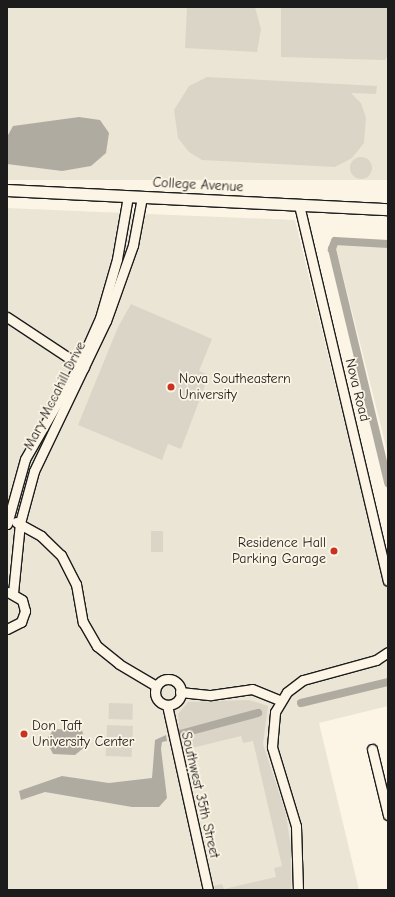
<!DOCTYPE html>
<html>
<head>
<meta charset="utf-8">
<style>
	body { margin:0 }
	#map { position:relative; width:395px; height:897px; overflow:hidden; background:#fcf5e5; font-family:"Comic Neue",sans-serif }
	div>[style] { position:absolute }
	.built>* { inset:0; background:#ebe5d6; transform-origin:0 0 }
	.green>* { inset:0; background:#dbd5c8; transform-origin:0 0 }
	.round { border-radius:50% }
	.water>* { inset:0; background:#b0aba1 }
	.canal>* { height:8px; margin:-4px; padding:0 4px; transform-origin:4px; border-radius:4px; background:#b0aba1 }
	.roads { filter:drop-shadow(1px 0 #1c1c1c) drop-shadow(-1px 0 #1c1c1c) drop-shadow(0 1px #1c1c1c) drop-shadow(0 -1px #1c1c1c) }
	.minor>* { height:9px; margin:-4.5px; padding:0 4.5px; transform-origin:4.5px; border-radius:4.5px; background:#fcf5e5 }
	.minor>.ring { margin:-4.5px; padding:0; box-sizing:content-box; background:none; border:9px solid #fcf5e5; border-radius:50% }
	.tertiary>* { height:11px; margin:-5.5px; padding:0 5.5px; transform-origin:5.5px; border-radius:5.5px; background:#fcf5e5 }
	.dots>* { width:11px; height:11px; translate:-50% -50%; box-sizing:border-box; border:2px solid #fcf5e5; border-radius:50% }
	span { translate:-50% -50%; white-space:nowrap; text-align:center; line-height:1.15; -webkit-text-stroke:3.5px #fcf5e5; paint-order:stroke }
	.street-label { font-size:14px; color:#1c1c1c }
	.poi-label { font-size:14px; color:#1c1c1c }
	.left { translate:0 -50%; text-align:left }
	.right { translate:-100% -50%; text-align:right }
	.frame { position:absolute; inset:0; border:8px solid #1c1c1c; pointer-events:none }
</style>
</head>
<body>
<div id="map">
	<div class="built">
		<i style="left:7px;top:7px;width:381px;height:173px"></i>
		<i style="clip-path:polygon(7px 208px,295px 220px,377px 555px,388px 553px,388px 706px,319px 723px,359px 890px,7px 890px)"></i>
		<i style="clip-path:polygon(335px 244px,388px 245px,388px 454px)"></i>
	</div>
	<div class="green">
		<i style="clip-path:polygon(187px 7px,255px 7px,261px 29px,257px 52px,185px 48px)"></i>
		<i style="clip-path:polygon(281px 7px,388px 7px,388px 55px,385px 60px,281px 57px)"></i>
		<i style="clip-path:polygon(207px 77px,377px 86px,376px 94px,351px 93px,361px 103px,366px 118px,364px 143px,352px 158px,335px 167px,202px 160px,189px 152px,178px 138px,174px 110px,189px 86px)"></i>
		<i class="round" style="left:350px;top:157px;width:22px;height:22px"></i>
		<i style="clip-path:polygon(131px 304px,212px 339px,199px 371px,209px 375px,181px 449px,168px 444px,162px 460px,78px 425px,118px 327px)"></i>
		<i style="left:151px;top:531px;width:12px;height:21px"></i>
		<i style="clip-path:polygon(249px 700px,268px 706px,263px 744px,286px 814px,291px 849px,291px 890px,215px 890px,214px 886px,222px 884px,224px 889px,276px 877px,274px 868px,282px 866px,253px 741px,243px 743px,241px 736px,184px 750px,180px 739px,178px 714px,188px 702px)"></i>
		<i style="left:109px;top:703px;width:24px;height:16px;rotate:2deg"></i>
		<i style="left:107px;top:725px;width:26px;height:12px;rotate:2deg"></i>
		<i style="left:106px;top:745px;width:26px;height:11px;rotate:2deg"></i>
	</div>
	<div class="water">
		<i style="clip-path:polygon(79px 117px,100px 120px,109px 133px,106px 153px,91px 166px,62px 171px,7px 164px,7px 137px,13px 126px)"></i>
		<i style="clip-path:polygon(54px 729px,82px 730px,86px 746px,75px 755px,53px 754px,46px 740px)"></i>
		<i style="clip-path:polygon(166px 735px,167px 741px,162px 742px,161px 749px,167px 798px,159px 807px,132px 807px,45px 792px,21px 800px,19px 791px,62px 776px,109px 783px,152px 778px,155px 740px)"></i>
	</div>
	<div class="canal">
		<i style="left:388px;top:244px;width:53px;rotate:-176.8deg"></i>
		<i style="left:335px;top:241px;width:9px;rotate:111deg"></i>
		<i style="left:332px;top:249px;width:241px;rotate:76.5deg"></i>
		<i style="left:301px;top:703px;width:89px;rotate:-13.6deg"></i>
		<i style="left:180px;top:734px;width:81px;rotate:-15.1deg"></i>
	</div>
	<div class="roads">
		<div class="minor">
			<i style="left:299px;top:205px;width:386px;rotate:76.7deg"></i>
			<i style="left:7px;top:317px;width:92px;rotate:33.5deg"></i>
			<i style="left:16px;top:522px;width:29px;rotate:29deg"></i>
			<i style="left:41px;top:536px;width:28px;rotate:44deg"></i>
			<i style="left:61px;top:555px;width:33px;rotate:63deg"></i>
			<i style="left:76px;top:584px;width:39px;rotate:80deg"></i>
			<i style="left:83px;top:622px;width:28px;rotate:60deg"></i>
			<i style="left:97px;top:646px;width:28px;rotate:39deg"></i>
			<i style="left:119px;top:664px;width:43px;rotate:30.7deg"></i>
			<i style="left:7px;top:524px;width:67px;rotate:-74.5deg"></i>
			<i style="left:25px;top:459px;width:108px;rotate:-60.1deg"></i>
			<i style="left:79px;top:365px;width:51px;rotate:-65.9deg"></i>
			<i style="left:100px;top:318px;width:61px;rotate:-73.9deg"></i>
			<i style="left:117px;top:259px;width:64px;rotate:-80.1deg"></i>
			<i style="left:13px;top:593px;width:70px;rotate:-84.3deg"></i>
			<i style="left:20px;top:523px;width:54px;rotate:-74.9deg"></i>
			<i style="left:34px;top:471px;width:166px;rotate:-64.4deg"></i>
			<i style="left:106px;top:321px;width:81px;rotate:-70.4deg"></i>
			<i style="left:133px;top:245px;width:49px;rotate:-79.4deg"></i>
			<i style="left:7px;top:629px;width:16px;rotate:-27deg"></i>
			<i style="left:21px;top:622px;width:12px;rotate:-70deg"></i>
			<i style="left:25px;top:611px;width:11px;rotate:-105deg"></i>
			<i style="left:22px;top:600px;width:16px;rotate:-150deg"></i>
			<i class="ring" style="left:155px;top:679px;width:17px;height:17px"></i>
			<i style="left:180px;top:692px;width:31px;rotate:6deg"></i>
			<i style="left:211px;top:695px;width:41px;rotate:-8.3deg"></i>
			<i style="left:252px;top:689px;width:31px;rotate:22deg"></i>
			<i style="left:167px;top:705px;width:189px;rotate:77.5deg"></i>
			<i style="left:372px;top:749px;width:68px;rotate:76.4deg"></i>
			<i style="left:298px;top:890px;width:64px;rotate:-91.8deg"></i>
			<i style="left:296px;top:826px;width:83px;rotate:-106.9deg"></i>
			<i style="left:272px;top:747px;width:35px;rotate:-85deg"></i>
			<i style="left:275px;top:712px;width:23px;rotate:-59deg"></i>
			<i style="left:287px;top:692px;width:20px;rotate:-37deg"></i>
			<i style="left:303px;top:680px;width:76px;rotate:-15.3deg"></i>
			<i style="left:376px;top:660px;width:14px;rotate:-34deg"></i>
		</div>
		<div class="tertiary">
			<i style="left:7px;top:190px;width:381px;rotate:2.9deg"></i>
		</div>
	</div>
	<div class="dots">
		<i style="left:171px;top:387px;background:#c8321e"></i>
		<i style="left:334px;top:551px;background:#c8321e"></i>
		<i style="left:24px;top:734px;background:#c8321e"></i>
	</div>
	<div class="street-label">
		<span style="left:198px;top:185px;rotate:3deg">College Avenue</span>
		<span style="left:357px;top:390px;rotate:76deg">Nova Road</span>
		<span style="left:55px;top:396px;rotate:-63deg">Mary Mccahill Drive</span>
		<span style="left:200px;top:795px;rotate:77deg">Southwest 35th Street</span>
	</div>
	<div class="poi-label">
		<span class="left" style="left:179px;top:387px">Nova Southeastern<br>University</span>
		<span class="right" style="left:326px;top:551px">Residence Hall<br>Parking Garage</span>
		<span class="left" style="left:32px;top:734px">Don Taft<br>University Center</span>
	</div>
	<div class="frame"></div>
</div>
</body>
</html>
